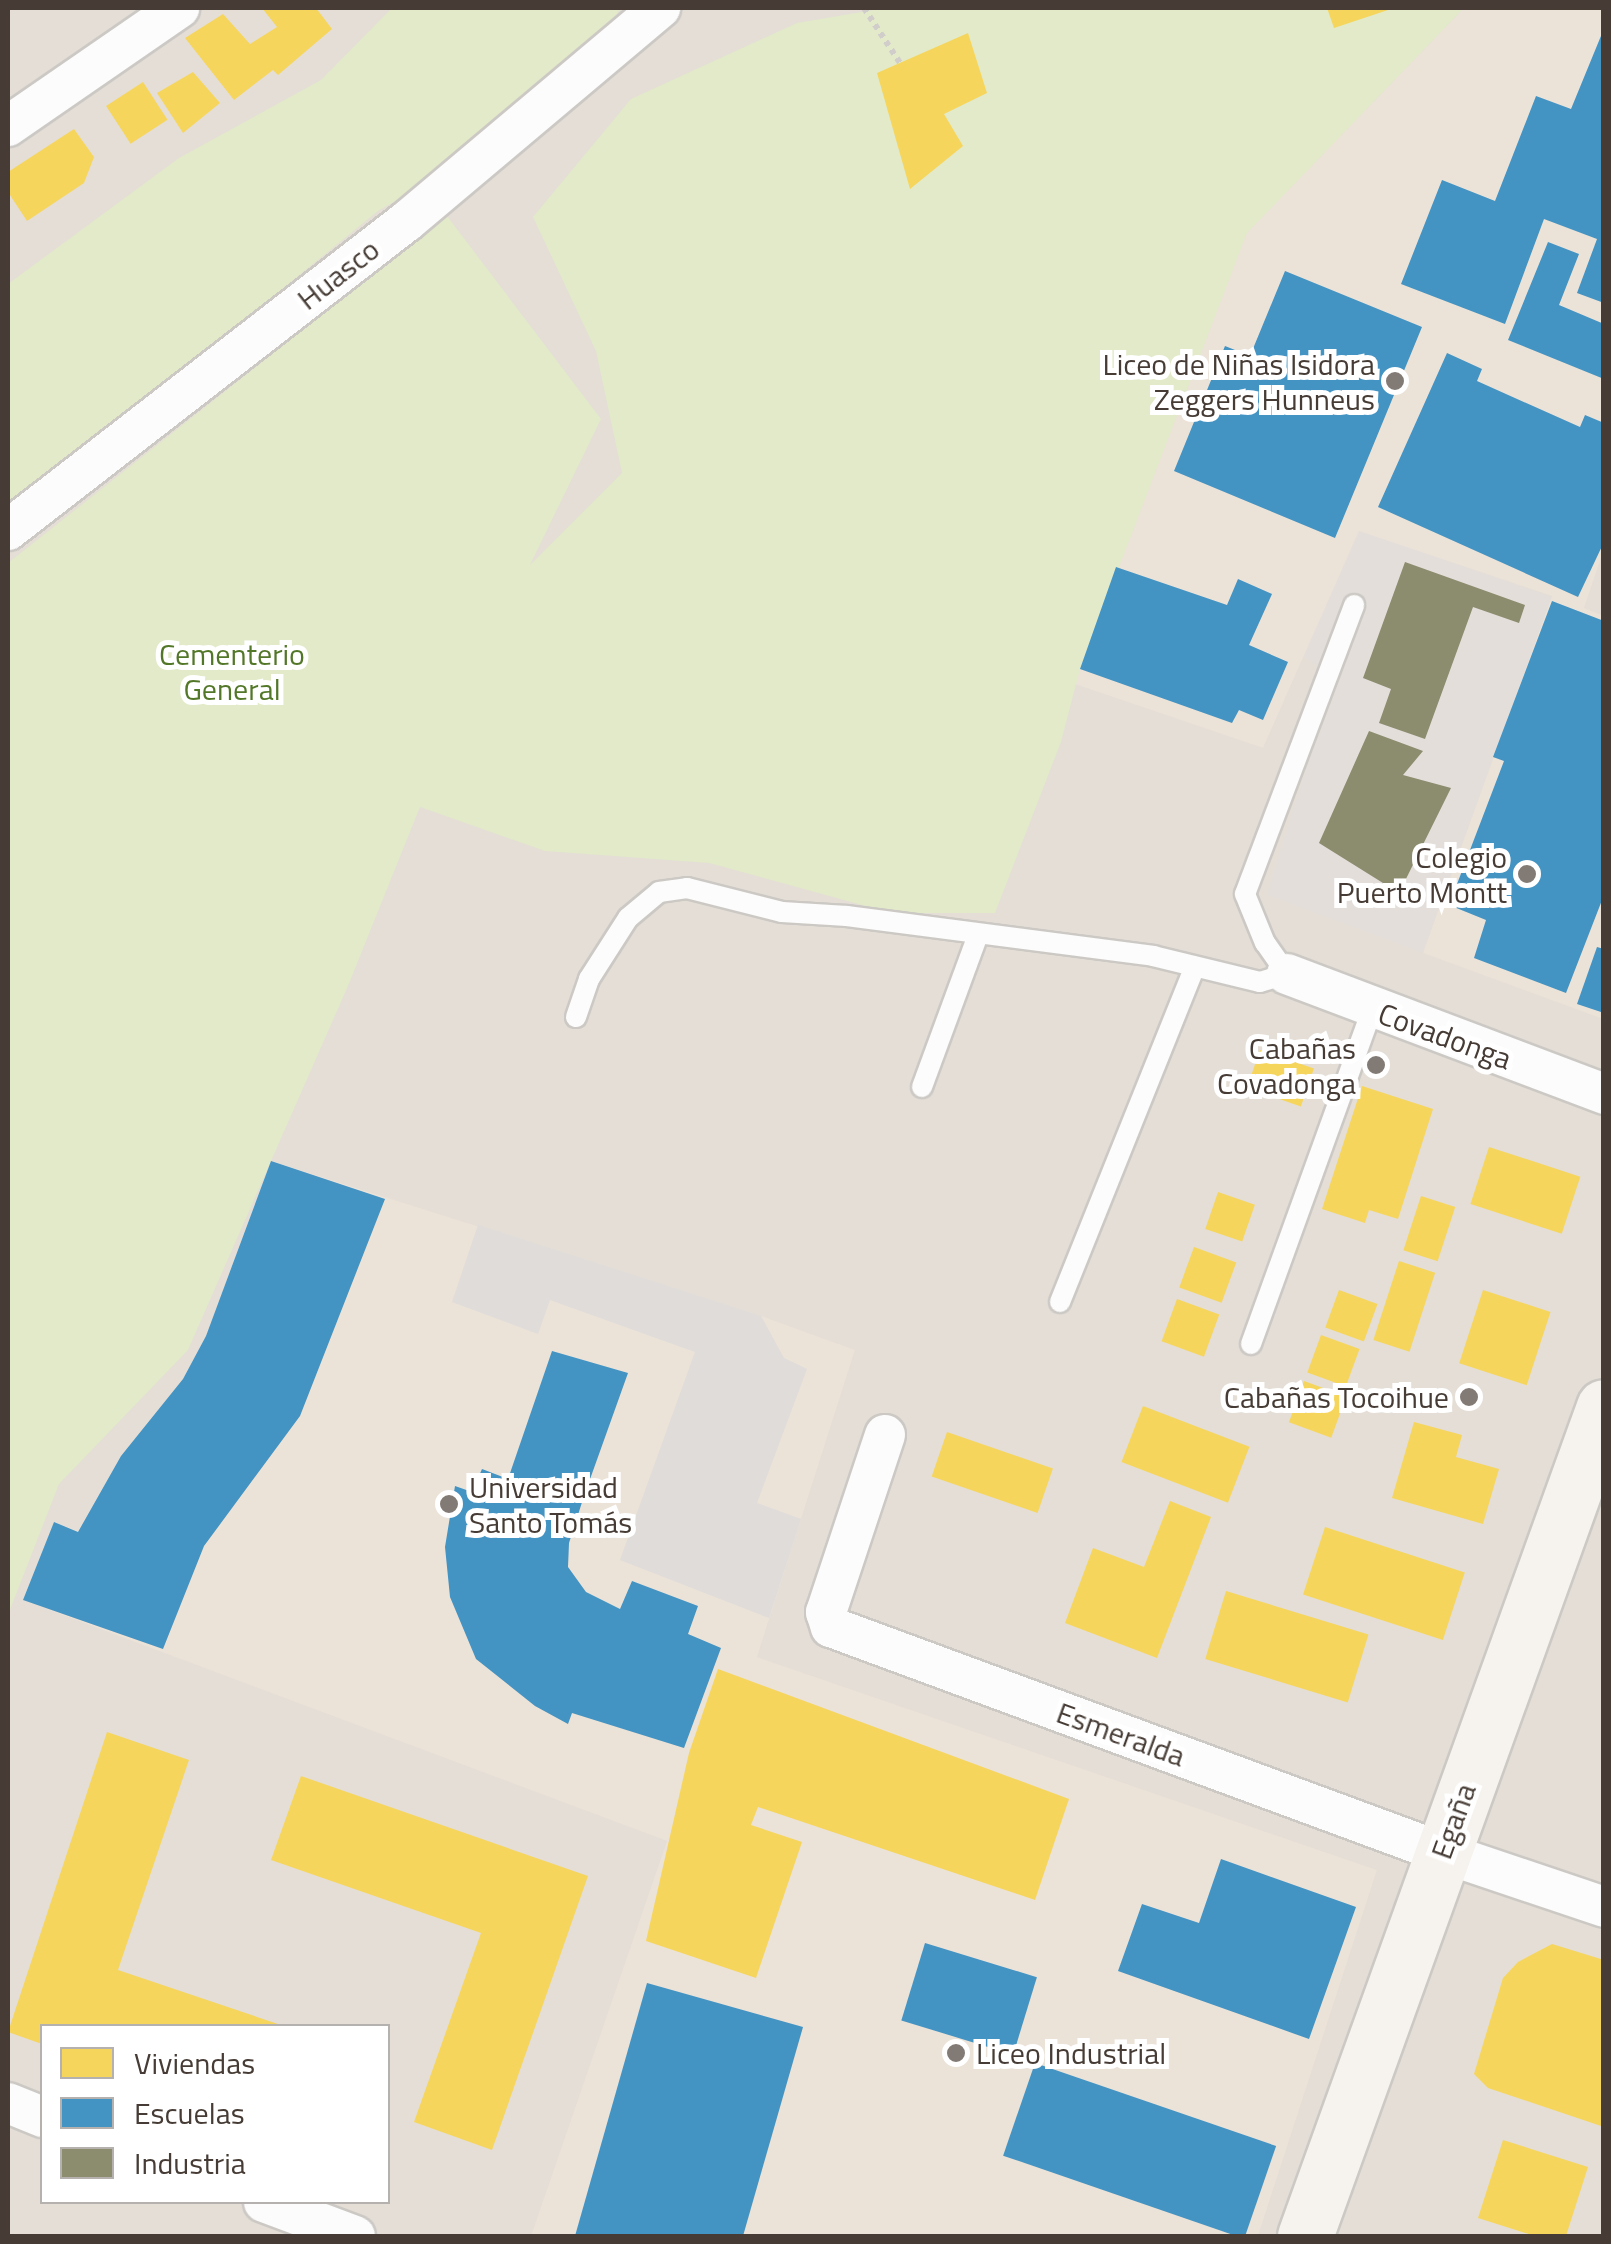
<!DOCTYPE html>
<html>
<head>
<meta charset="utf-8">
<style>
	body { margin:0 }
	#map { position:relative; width:1611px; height:2244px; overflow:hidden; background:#f0ede9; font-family:"Titillium Web",sans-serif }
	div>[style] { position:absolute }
	.residential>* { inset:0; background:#e4ded6 }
	.industrial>* { inset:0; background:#e3deda }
	.education>* { inset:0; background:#ebe2d8 }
	.green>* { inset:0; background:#e2eac9 }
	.parking>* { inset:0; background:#dfdcd9 }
	.homes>* { inset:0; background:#f6d55c; transform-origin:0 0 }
	.schools>* { inset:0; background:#4393c3; transform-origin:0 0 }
	.industry>* { inset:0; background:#8c8c6e }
	.path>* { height:6px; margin-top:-3px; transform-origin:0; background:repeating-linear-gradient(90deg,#d1cdca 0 5px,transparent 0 10px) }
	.roads { filter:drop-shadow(2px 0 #ccc9c5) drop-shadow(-2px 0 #ccc9c5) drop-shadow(0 2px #ccc9c5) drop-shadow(0 -2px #ccc9c5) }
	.service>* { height:20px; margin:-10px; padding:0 10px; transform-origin:10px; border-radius:10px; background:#fdfcfc }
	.minor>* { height:40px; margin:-20px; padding:0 20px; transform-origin:20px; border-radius:20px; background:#fdfcfc }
	.secondary>* { height:55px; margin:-27.5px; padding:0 27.5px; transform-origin:27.5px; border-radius:27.5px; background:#f6f3ee }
	.dots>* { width:28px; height:28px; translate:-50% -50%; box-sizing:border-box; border:5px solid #fff; border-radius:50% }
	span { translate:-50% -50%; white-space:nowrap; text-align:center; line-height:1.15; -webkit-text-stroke:10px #fff; paint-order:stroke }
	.street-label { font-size:30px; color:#463c35 }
	.poi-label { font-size:30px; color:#463c35 }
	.right { translate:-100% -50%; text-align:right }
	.left { translate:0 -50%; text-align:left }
	.park-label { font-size:30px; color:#537728 }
	.frame { position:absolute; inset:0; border:10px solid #463c35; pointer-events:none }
	.legend { position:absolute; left:40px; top:2024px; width:350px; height:180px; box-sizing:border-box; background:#fff; border:2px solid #b5b1ae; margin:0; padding:12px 18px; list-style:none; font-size:30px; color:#463c35 }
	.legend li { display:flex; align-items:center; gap:20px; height:50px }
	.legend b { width:50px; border:2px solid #b5b1ae }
</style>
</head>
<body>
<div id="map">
	<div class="residential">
		<i style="clip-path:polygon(evenodd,8px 8px,1603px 8px,1603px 2236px,8px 2236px,8px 8px,42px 2026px,388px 2026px,388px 2202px,42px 2202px,42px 2026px)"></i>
	</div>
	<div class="industrial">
		<i style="clip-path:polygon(1359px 530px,1552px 597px,1423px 953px,1267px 895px,1334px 677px,1303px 656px)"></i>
	</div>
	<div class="education">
		<i style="clip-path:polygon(1464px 8px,1603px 8px,1604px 549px,1584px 608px,1604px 616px,1603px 1019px,1423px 953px,1552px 596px,1359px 531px,1263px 748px,1063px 680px,1247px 232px)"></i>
		<i style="clip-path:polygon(271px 1161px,761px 1316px,855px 1350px,757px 1657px,1377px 1870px,1258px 2236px,531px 2236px,667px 1841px,23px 1600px,54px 1522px,78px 1531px,121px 1456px,183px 1379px,206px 1336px)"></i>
	</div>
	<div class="green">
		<i style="clip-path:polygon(392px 8px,621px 8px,581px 64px,449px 170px,378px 211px,271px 298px,259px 317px,8px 508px,8px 284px,179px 158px,321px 80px)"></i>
		<i style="clip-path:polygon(885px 8px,1464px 8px,1247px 233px,1080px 669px,1061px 742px,995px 913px,891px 913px,709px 863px,545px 851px,420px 807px,348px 986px,188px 1350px,59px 1484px,8px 1615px,8px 563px,447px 216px,601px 419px,530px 565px,622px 473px,596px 351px,533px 217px,631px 99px,797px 23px)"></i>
	</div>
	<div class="parking">
		<i style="clip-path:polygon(478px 1225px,761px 1316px,784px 1358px,807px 1369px,757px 1503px,801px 1519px,769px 1618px,620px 1560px,695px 1352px,550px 1300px,538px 1334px,452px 1302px)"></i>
	</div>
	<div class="homes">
		<i style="clip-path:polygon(262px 8px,316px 8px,332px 29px,278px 75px,273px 70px,234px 100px,185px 38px,223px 14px,250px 44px,277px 27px)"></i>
		<i style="clip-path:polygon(1327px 8px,1394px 8px,1334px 28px)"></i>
		<i style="clip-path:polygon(968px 33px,987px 93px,944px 114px,963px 146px,910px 189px,877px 73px)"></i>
		<i style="clip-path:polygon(193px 72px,220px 103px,183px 133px,157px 93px)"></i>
		<i style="left:143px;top:82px;width:45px;height:44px;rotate:57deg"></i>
		<i style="clip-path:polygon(74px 129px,94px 157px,84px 183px,27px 221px,8px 192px,8px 172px)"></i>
		<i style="left:1260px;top:1050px;width:57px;height:40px;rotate:19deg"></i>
		<i style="clip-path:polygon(1362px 1086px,1433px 1109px,1398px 1219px,1369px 1210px,1365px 1223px,1322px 1209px)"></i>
		<i style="left:1489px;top:1147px;width:96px;height:60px;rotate:18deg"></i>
		<i style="left:1218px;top:1192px;width:39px;height:39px;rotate:19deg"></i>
		<i style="left:1421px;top:1196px;width:36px;height:57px;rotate:18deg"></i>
		<i style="left:1194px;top:1247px;width:45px;height:43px;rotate:20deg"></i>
		<i style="left:1399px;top:1261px;width:38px;height:83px;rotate:18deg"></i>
		<i style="left:1339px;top:1290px;width:41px;height:40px;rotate:20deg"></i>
		<i style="left:1483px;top:1290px;width:71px;height:77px;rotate:18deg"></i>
		<i style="left:1177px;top:1299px;width:45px;height:45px;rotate:20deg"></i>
		<i style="left:1321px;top:1335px;width:41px;height:40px;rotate:20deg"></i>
		<i style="left:1304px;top:1381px;width:45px;height:44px;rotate:20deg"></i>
		<i style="left:1143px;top:1406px;width:114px;height:60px;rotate:21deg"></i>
		<i style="clip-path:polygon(1414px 1422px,1462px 1435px,1456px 1457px,1499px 1469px,1483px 1524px,1392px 1498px)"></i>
		<i style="left:947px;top:1432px;width:112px;height:47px;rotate:19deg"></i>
		<i style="clip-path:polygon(1170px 1501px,1211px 1517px,1157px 1658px,1065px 1623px,1093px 1548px,1144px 1567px)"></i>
		<i style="left:1325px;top:1527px;width:147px;height:71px;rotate:18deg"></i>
		<i style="left:1226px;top:1591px;width:149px;height:71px;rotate:17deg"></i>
		<i style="clip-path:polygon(718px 1669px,1069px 1799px,1035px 1900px,758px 1807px,751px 1825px,802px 1842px,756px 1978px,646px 1941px,689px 1753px)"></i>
		<i style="clip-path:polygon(107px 1732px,189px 1760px,118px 1970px,284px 2026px,42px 2026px,42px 2044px,8px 2032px)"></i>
		<i style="clip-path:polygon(301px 1776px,588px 1876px,492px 2150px,414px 2122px,481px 1933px,271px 1860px)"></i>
		<i style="clip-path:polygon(1552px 1944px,1604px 1960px,1604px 2127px,1488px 2088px,1474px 2074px,1503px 1978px,1518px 1962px)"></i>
		<i style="clip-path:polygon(1503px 2140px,1588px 2167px,1566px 2236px,1535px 2236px,1478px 2218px)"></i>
	</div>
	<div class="schools">
		<i style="clip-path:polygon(1603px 31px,1604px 303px,1577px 293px,1597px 239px,1544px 219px,1505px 324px,1401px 284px,1442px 180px,1495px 201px,1536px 96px,1571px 109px)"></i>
		<i style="clip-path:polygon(1548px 242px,1579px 254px,1559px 305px,1604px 324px,1604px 379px,1508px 340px)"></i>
		<i style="clip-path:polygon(1285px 271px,1422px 327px,1335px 538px,1174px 471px,1225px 346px,1250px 356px)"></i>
		<i style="clip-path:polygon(1447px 353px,1482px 369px,1477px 381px,1580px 427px,1585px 415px,1604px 423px,1604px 542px,1578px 597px,1378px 507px)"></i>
		<i style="clip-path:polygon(1116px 567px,1227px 605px,1238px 579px,1272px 594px,1249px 645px,1288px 662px,1263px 720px,1239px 710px,1232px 723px,1080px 669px)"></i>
		<i style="clip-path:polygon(1552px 601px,1604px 621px,1604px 895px,1566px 993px,1474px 958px,1486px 920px,1449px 905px,1504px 761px,1493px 757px)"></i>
		<i style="clip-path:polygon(1597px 947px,1604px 949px,1604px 1013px,1577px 1004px)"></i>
		<i style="clip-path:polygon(271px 1161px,385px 1199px,300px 1416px,204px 1546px,163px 1649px,23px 1600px,54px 1522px,78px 1532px,121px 1456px,183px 1379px,206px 1336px)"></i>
		<i style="clip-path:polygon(552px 1351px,628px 1373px,584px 1496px,569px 1543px,568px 1567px,586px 1592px,620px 1609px,632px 1581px,698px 1606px,688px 1634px,721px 1648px,684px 1748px,572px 1713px,568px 1724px,535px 1706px,476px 1659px,450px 1597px,445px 1547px,455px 1486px,472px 1492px,482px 1469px,508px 1479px)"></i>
		<i style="clip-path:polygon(1221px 1859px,1356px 1907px,1309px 2039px,1118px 1971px,1142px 1904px,1199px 1923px)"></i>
		<i style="left:925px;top:1943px;width:117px;height:81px;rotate:17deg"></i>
		<i style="clip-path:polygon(647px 1983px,803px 2027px,743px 2236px,575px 2236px)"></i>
		<i style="left:1035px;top:2063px;width:255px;height:98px;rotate:19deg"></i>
	</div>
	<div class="industry">
		<i style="clip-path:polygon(1405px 562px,1525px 605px,1519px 623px,1473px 607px,1425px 739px,1379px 723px,1391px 689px,1363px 678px)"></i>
		<i style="clip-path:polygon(1369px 731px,1423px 751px,1403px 775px,1451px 788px,1399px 893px,1319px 843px)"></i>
	</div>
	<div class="path">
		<i style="left:864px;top:8px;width:66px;rotate:56.8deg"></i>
	</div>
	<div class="roads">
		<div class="service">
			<i style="left:576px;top:1017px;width:40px;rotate:-71.1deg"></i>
			<i style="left:589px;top:979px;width:72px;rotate:-57.4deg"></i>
			<i style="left:628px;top:918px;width:40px;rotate:-40deg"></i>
			<i style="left:659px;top:892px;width:28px;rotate:-8deg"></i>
			<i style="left:687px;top:888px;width:98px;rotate:14.2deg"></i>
			<i style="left:782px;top:912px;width:65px;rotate:3.5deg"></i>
			<i style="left:847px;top:916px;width:309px;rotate:7.4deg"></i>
			<i style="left:1153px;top:956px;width:110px;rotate:13.7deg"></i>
			<i style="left:1260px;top:982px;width:28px;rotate:-17deg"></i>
			<i style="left:1287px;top:974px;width:38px;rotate:-125deg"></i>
			<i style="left:1265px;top:943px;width:53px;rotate:-112.2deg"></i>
			<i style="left:1245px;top:894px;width:309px;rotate:-69.3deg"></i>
			<i style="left:922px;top:1087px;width:162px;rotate:-69.8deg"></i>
			<i style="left:1060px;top:1302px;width:361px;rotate:-68.1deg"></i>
			<i style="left:1251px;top:1344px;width:355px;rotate:-70.1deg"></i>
		</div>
		<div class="minor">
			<i style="left:8px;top:126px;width:208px;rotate:-34.6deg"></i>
			<i style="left:8px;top:530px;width:505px;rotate:-37.76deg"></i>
			<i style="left:407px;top:221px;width:331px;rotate:-40.1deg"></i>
			<i style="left:1287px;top:974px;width:339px;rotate:20.7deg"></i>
			<i style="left:885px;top:1435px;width:187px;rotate:108.4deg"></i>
			<i style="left:826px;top:1612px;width:16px;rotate:72deg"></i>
			<i style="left:831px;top:1627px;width:650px;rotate:20.25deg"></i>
			<i style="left:1441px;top:1852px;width:172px;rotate:18.6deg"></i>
			<i style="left:8px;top:2103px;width:37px;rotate:22deg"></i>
			<i style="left:264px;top:2202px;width:97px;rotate:20.5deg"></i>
		</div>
		<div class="secondary">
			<i style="left:1305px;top:2236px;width:881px;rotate:-70.17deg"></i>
		</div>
	</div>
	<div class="dots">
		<i style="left:1395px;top:381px;background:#827a74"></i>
		<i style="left:1527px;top:874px;background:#827a74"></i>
		<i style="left:1376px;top:1065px;background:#827a74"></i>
		<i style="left:1469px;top:1397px;background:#827a74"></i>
		<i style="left:449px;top:1504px;background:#827a74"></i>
		<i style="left:956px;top:2053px;background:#827a74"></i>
	</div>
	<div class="street-label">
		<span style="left:338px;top:274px;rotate:-38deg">Huasco</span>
		<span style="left:1445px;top:1036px;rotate:20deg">Covadonga</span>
		<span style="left:1121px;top:1734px;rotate:20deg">Esmeralda</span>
		<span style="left:1453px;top:1821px;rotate:-70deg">Egaña</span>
	</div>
	<div class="poi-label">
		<span class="right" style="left:1375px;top:381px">Liceo de Niñas Isidora<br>Zeggers Hunneus</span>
		<span class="right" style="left:1507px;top:874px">Colegio<br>Puerto Montt</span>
		<span class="right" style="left:1356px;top:1065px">Cabañas<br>Covadonga</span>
		<span class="right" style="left:1449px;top:1397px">Cabañas Tocoihue</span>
		<span class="left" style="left:469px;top:1504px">Universidad<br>Santo Tomás</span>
		<span class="left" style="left:976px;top:2053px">Liceo Industrial</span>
	</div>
	<div class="park-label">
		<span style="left:232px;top:671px">Cementerio<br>General</span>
	</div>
	<div class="frame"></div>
	<ul class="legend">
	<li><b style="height:28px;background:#f6d55c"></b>Viviendas</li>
	<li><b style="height:28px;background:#4393c3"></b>Escuelas</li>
	<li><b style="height:28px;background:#8c8c6e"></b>Industria</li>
	</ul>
</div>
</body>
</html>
